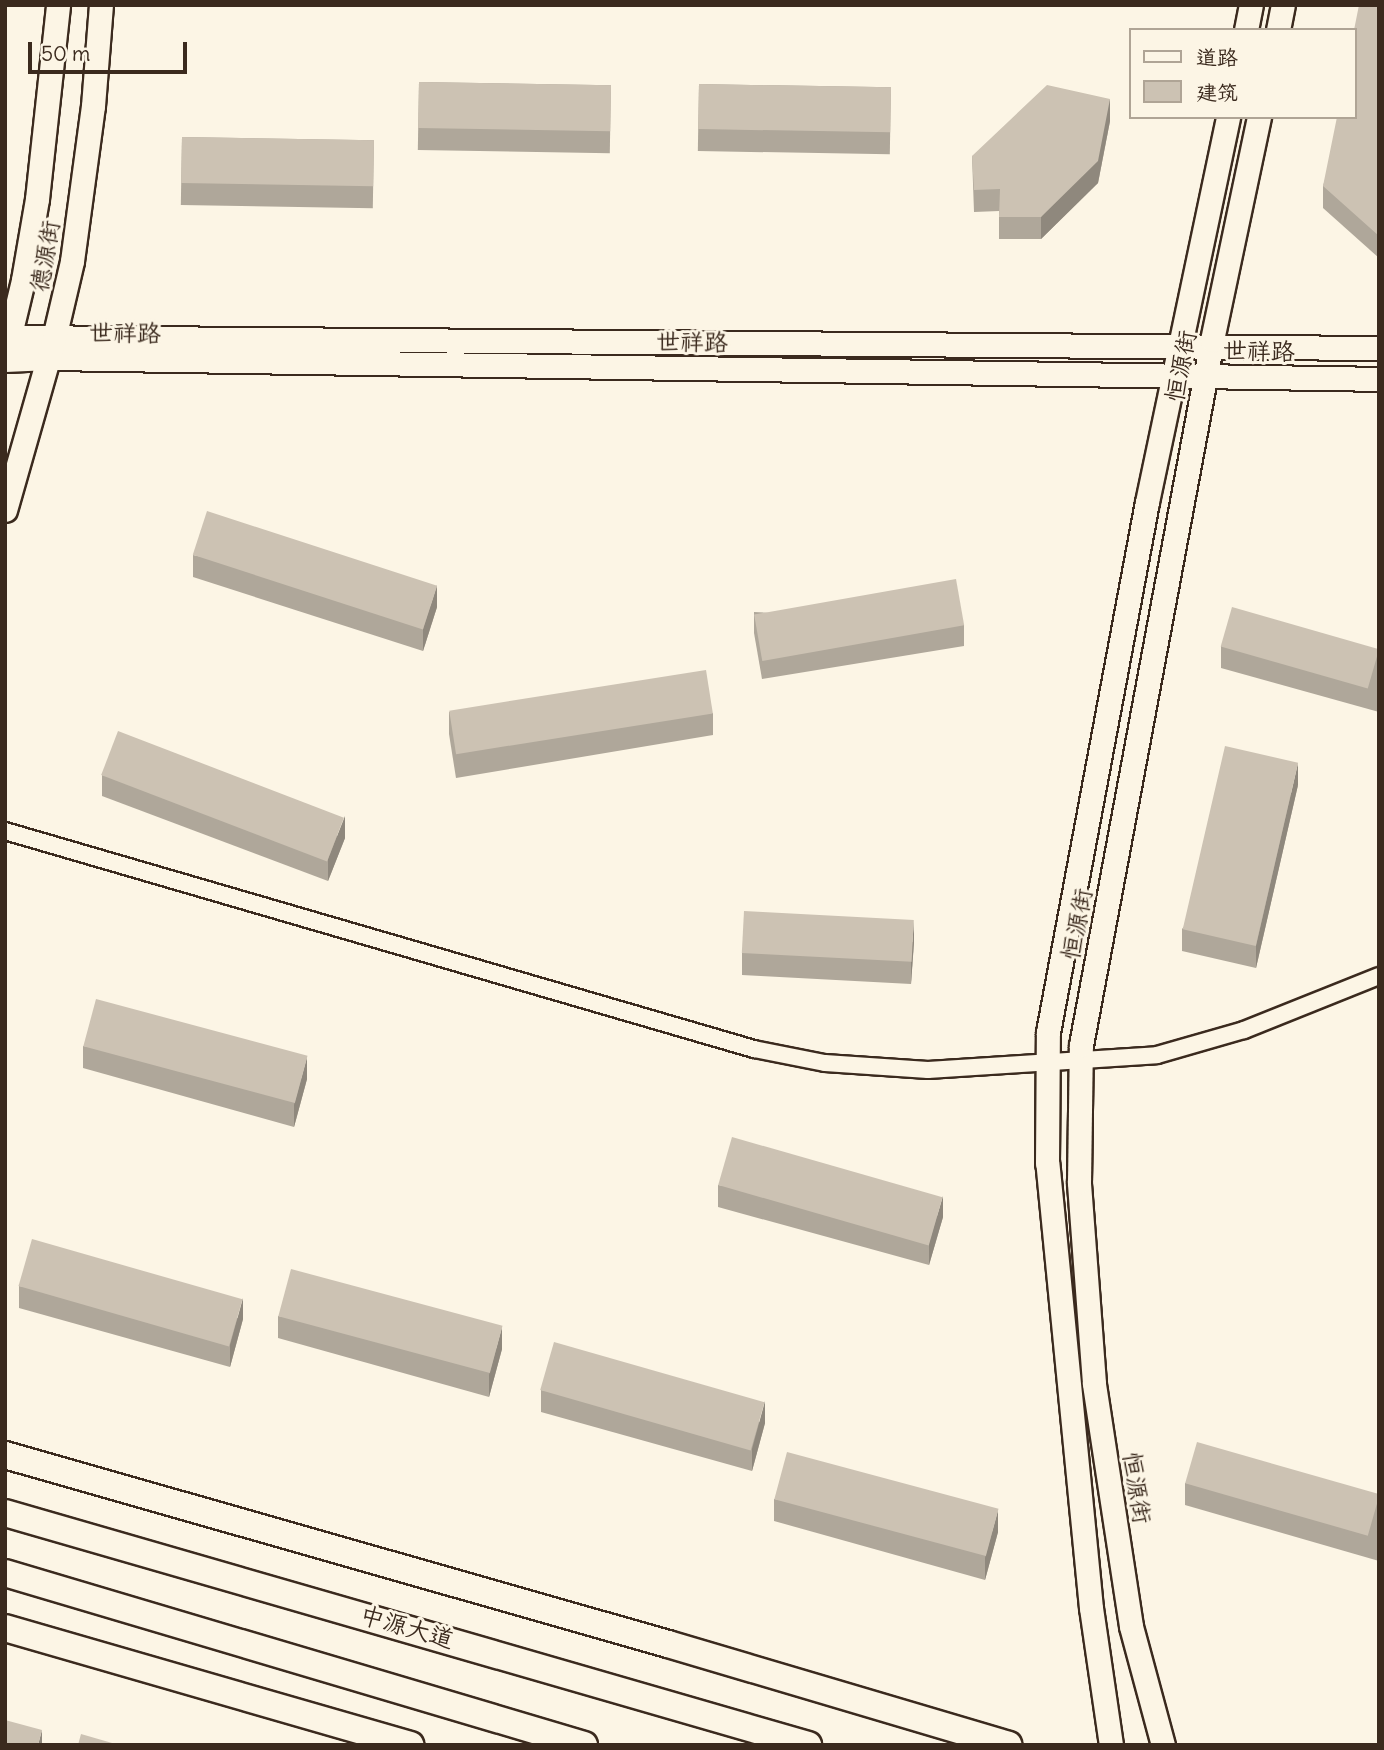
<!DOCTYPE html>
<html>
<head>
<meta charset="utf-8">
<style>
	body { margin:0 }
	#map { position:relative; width:1384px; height:1750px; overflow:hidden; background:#fcf5e5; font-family:Delius,"LXGW WenKai TC",sans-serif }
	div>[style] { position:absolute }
	.roads { filter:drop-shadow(2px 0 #3b2a1e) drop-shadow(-2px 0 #3b2a1e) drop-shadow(0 2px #3b2a1e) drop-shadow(0 -2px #3b2a1e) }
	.street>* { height:16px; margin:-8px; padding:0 8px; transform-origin:8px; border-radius:8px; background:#fcf5e5 }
	.secondary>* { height:23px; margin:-11.5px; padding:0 11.5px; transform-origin:11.5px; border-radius:11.5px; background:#fcf5e5 }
	.primary>* { height:26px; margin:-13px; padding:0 13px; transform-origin:13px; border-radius:13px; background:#fcf5e5 }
	.wall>* { inset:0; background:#afa79a; transform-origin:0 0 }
	.shaded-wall>* { inset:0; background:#8f887d }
	.building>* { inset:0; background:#ccc2b3; transform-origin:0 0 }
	span { translate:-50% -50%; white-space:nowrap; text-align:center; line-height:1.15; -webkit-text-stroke:6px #fcf5e5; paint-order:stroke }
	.street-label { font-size:24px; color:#3b2a1e }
	.frame { position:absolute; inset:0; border:7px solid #3b2a1e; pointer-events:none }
	.legend { position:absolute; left:1129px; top:28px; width:228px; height:91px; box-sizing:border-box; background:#fcf5e5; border:2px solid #afa495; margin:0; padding:9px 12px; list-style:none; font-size:21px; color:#3b2a1e }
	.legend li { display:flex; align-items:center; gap:14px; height:35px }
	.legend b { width:35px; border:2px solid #afa495 }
	.scale { position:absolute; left:28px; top:42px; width:159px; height:32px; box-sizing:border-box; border:4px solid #3b2a1e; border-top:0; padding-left:9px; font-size:21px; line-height:24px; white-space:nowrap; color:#3b2a1e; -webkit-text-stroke:5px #fcf5e5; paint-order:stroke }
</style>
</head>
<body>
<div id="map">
	<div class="roads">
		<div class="street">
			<i style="left:5px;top:831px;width:780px;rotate:16.23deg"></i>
			<i style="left:754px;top:1049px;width:72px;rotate:11.2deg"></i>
			<i style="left:825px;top:1063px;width:103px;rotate:3.9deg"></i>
			<i style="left:928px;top:1070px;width:229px;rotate:-3.7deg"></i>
			<i style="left:1157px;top:1055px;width:91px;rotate:-16deg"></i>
			<i style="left:1244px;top:1030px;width:145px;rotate:-21.8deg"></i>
		</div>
		<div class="secondary">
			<i style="left:1246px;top:30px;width:25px;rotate:-79deg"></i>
			<i style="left:1278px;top:30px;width:25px;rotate:-79deg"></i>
			<i style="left:10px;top:337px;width:1369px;rotate:0.46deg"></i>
			<i style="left:6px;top:351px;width:73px;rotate:-76.5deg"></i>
			<i style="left:23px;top:280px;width:82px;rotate:-80.2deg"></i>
			<i style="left:37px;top:199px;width:195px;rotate:-83.8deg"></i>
			<i style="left:5px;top:360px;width:44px;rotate:-2.6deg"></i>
			<i style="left:49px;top:358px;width:1330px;rotate:0.9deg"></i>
			<i style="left:5px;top:510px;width:179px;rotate:-74.1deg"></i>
			<i style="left:54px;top:338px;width:79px;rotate:-76.8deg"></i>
			<i style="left:72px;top:261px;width:156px;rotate:-82.3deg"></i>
			<i style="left:93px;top:106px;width:101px;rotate:-85.5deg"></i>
			<i style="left:1111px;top:1745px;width:138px;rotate:-98.3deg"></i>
			<i style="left:1091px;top:1608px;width:447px;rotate:-95.6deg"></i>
			<i style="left:1047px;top:1163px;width:131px;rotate:-89.6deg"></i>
			<i style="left:1048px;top:1032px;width:539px;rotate:-79.42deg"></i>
			<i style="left:1147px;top:502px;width:393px;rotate:-78.1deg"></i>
			<i style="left:1163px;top:1745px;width:123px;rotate:-105.1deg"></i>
			<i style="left:1131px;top:1626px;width:246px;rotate:-98.7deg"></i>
			<i style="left:1094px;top:1383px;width:202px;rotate:-94.3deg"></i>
			<i style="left:1079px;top:1182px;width:137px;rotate:-89.2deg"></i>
			<i style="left:1081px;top:1045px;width:717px;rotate:-79.47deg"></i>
			<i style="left:1212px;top:340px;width:228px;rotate:-78.1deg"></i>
		</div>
		<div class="primary">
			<i style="left:5px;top:1455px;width:689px;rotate:15.91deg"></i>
			<i style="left:668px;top:1644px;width:355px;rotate:16.5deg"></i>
			<i style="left:5px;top:1513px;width:836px;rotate:16.11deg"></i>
			<i style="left:5px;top:1573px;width:604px;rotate:16.54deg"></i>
			<i style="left:5px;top:1628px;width:422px;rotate:16.1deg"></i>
		</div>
	</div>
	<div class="wall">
		<i style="clip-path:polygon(1379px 5px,1379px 258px,1323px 208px,1323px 186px)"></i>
		<i style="left:419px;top:82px;width:192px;height:68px;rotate:1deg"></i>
		<i style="left:699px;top:84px;width:192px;height:67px;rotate:1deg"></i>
		<i style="clip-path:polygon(1110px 121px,1098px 183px,1041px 239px,999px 239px,999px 211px,974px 212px,972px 156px)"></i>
		<i style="left:182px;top:137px;width:192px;height:68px;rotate:1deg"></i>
		<i style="clip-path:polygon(193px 555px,437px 607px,423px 651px,193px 577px)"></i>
		<i style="clip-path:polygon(754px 612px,964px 625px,964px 646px,762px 679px,754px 633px)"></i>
		<i style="clip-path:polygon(1221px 646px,1379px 649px,1379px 712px,1221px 668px)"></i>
		<i style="clip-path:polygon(449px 712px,713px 713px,713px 735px,456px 778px,449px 734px)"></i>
		<i style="clip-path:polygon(102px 775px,345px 838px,328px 881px,102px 796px)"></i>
		<i style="clip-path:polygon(1298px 785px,1256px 968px,1182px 951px,1182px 929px)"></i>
		<i style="clip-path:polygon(914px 942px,911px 984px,742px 975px,742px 953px)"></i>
		<i style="clip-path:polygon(83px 1046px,307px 1079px,294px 1127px,83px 1068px)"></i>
		<i style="clip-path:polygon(718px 1185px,943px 1217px,929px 1265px,718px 1207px)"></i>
		<i style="clip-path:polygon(19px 1286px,243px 1319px,230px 1367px,19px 1308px)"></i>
		<i style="clip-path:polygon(278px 1316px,502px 1349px,489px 1397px,278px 1338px)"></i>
		<i style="clip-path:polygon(541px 1390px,765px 1423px,752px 1471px,541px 1412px)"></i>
		<i style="clip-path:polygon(1185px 1483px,1379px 1495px,1379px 1561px,1185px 1505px)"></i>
		<i style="clip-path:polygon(774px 1499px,998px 1532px,985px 1580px,774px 1521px)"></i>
	</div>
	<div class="shaded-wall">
		<i style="clip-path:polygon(1110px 99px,1110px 121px,1098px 183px,1041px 239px,1041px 217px)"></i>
		<i style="clip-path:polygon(437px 585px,437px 607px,423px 651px,423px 629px)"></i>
		<i style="clip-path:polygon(1298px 763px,1298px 785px,1256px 968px,1256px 946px)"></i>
		<i style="clip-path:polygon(345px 816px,345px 838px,328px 881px,328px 859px)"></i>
		<i style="clip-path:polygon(914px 920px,914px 942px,911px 984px,911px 962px)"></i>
		<i style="clip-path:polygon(307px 1057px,307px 1079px,294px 1127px,294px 1105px)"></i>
		<i style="clip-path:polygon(943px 1196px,943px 1217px,929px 1265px,929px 1243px)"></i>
		<i style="clip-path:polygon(243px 1298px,243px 1319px,230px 1367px,230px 1345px)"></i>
		<i style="clip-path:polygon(502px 1327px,502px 1349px,489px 1397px,489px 1375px)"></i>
		<i style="clip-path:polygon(765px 1401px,765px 1423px,752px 1471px,752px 1449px)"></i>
		<i style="clip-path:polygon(998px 1510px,998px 1532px,985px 1580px,985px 1558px)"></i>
		<i style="clip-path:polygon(42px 1730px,42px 1745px,38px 1745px)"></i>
	</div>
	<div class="building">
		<i style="clip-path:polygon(1359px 5px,1379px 5px,1379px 236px,1323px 186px,1337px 117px,1354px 117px,1354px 30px)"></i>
		<i style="left:419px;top:82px;width:192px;height:46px;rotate:1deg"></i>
		<i style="left:699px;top:84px;width:192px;height:45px;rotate:1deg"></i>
		<i style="clip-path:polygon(1047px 85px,1110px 99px,1098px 161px,1041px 217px,999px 217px,1000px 189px,974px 190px,972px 156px)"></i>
		<i style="left:182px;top:137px;width:192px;height:46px;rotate:1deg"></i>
		<i style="left:207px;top:511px;width:242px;height:46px;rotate:18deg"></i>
		<i style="left:956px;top:579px;width:47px;height:205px;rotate:80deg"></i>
		<i style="left:1232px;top:607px;width:153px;height:41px;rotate:16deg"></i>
		<i style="left:706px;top:670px;width:44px;height:260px;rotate:81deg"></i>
		<i style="left:118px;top:731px;width:242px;height:47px;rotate:21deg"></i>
		<i style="left:1225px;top:746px;width:75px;height:188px;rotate:13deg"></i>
		<i style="left:744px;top:911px;width:170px;height:42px;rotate:3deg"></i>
		<i style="left:96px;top:999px;width:219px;height:49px;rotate:15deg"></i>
		<i style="left:732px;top:1137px;width:219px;height:50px;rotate:16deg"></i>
		<i style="left:32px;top:1239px;width:219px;height:49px;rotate:16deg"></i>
		<i style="left:291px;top:1269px;width:219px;height:49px;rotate:15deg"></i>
		<i style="left:554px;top:1342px;width:219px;height:50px;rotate:16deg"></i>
		<i style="left:1197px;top:1442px;width:190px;height:43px;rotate:16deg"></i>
		<i style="left:787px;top:1452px;width:219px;height:49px;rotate:15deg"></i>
		<i style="clip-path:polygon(5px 1720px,42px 1730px,38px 1745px,5px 1745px)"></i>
		<i style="clip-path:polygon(81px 1734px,119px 1745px,78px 1745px)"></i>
	</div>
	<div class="street-label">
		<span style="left:45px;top:256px;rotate:-80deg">德源街</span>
		<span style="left:125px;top:333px;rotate:1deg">世祥路</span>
		<span style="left:692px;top:342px;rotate:1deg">世祥路</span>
		<span style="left:1259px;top:351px;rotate:1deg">世祥路</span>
		<span style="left:1181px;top:366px;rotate:-79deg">恒源街</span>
		<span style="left:1077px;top:924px;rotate:-79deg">恒源街</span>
		<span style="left:1137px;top:1488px;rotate:81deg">恒源街</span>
		<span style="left:407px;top:1627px;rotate:16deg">中源大道</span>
	</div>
	<div class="frame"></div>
	<ul class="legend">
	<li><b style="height:9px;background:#fcf5e5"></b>道路</li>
	<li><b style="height:19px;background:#ccc2b3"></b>建筑</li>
	</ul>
	<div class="scale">50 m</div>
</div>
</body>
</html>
